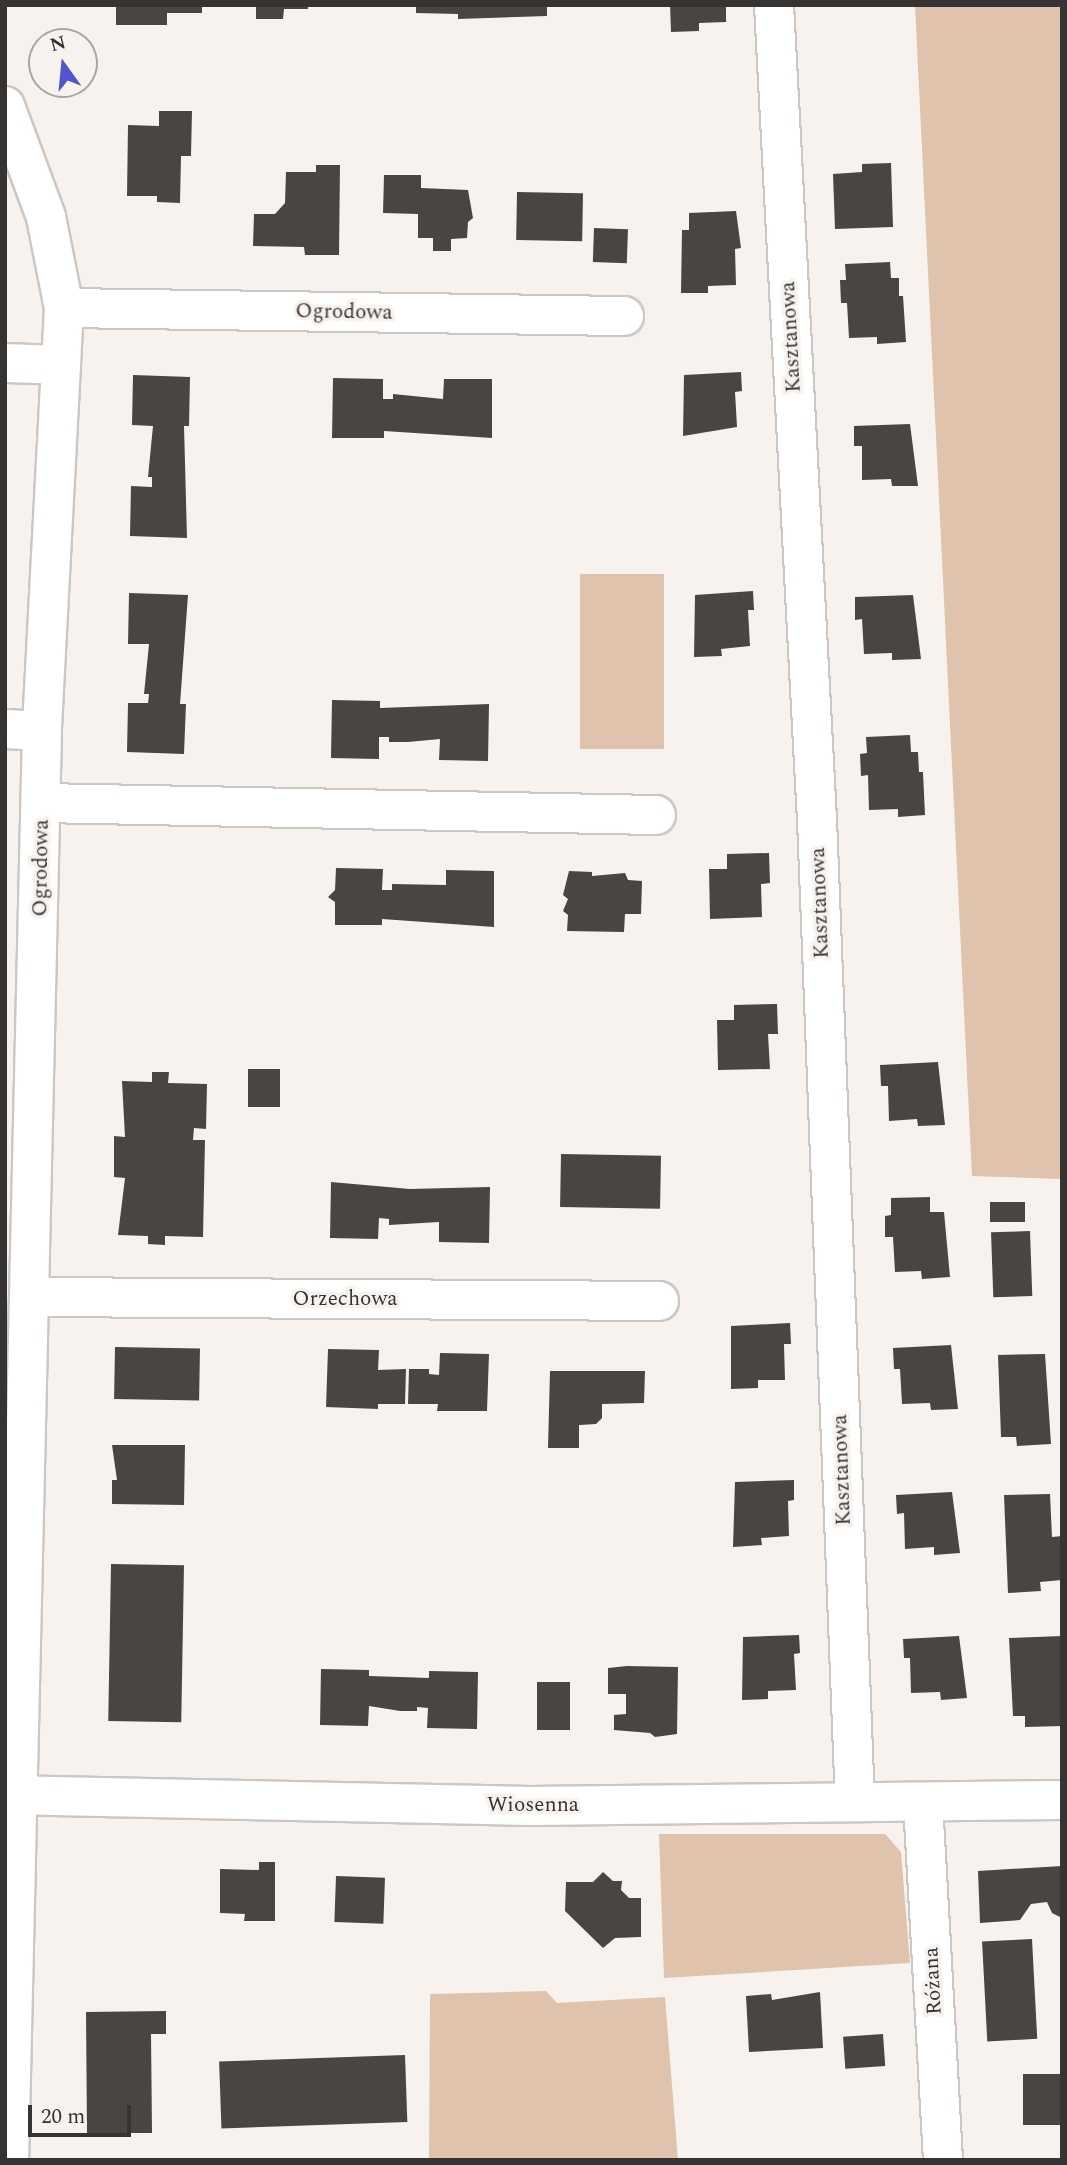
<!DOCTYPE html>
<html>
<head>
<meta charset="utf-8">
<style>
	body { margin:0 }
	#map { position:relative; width:1067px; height:2165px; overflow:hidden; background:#f8f2ee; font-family:Spectral,serif }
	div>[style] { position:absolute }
	.green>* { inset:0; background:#dfc3ad; transform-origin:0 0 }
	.building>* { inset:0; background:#4a4541; transform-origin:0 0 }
	.roads { filter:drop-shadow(2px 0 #cdc7c3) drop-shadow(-2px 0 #cdc7c3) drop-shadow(0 2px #cdc7c3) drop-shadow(0 -2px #cdc7c3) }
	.minor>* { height:38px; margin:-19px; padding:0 19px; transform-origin:19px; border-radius:19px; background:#fff }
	span { translate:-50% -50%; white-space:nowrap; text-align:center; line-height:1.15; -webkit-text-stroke:7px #f8f2ee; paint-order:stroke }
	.street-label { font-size:21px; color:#363432 }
	.frame { position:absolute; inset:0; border:7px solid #363432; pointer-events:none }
	.north { position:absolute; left:28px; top:28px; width:70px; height:70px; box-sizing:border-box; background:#f8f2ee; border:2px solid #aaa6a3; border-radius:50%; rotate:345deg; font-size:19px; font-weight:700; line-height:28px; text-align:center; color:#363432 }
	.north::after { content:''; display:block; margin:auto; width:24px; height:32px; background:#5055cc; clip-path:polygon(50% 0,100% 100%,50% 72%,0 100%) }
	.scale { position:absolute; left:28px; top:2105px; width:103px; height:32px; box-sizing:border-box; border:4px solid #363432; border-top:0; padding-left:9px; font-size:21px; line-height:24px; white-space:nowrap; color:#363432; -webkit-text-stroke:5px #f8f2ee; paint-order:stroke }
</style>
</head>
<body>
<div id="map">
	<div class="green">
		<i style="clip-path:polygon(915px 5px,1062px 5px,1062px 1179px,972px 1176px)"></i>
		<i style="left:580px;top:574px;width:84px;height:175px"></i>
		<i style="clip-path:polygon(659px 1834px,885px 1834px,901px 1852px,910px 1963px,664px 1978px)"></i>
		<i style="clip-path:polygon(546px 1991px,557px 2003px,665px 1997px,678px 2160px,429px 2160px,430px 1994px)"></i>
	</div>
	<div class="building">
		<i style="clip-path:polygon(116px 5px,202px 5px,202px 13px,167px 13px,167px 25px,116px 25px)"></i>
		<i style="clip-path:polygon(256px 5px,308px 5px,308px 9px,284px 9px,283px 19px,256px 19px)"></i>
		<i style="clip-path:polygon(416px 5px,547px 5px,547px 16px,458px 19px,458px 14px,416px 13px)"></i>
		<i style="clip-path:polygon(670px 5px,726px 5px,726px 22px,699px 23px,699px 31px,671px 32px)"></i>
		<i style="clip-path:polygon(159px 111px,192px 111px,191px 156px,181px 156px,180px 203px,157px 202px,157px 196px,127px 196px,128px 125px,159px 126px)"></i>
		<i style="clip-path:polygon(891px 163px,893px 227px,835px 229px,833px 174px,862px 172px,862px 164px)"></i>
		<i style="clip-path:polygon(316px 165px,340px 165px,339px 255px,305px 255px,304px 247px,253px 246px,254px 214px,275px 214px,285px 203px,286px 172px,316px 172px)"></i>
		<i style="clip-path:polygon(384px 175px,421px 175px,421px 188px,468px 190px,473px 218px,468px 222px,467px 238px,451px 239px,451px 251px,433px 251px,433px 238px,418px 238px,418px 214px,383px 213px)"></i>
		<i style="left:517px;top:192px;width:66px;height:48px;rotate:1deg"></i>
		<i style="clip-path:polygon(736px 211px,741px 248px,735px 249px,736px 285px,708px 286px,708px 293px,681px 293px,682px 230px,689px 230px,689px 213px)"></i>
		<i style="left:594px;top:228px;width:34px;height:34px;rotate:2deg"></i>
		<i style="clip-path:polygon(890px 262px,891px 278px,899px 278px,899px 296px,903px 296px,906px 342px,877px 344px,877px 337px,849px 338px,847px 303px,841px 303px,840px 280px,846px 280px,845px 264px)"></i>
		<i style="clip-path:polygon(741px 372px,742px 391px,735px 392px,737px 427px,683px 436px,684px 375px)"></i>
		<i style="clip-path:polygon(133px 375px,190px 377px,189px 426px,184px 426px,187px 538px,130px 536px,131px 486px,152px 487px,152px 477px,148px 477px,153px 426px,132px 425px)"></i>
		<i style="clip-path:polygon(333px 378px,383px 379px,383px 399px,393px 399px,393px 394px,443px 399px,444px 379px,492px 379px,492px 438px,384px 431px,384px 438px,332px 438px)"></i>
		<i style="clip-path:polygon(910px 424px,918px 486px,892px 486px,891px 479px,862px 480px,862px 446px,854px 446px,854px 426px)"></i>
		<i style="clip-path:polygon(753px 591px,754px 610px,748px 610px,750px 646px,721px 649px,722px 656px,694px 657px,695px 595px)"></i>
		<i style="clip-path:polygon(129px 593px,188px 595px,180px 704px,186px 704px,184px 754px,127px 752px,128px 703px,148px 703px,149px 694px,144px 694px,149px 644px,128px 644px)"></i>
		<i style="clip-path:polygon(913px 595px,921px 659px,892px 660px,892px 653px,864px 654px,862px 619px,855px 620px,855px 597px)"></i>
		<i style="clip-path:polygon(332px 700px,380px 701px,380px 708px,489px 704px,488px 761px,439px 760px,440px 739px,408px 742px,389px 742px,389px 737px,379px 737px,379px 759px,331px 758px)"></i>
		<i style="clip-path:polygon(910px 735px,911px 752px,918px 752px,919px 772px,923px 772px,925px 815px,898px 817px,898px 809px,869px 810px,868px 775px,861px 776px,860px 754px,867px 753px,866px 737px)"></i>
		<i style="clip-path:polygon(769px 853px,770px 883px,761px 884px,762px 917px,710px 919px,709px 869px,727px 869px,727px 854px)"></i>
		<i style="clip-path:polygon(336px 868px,383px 869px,382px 890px,392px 890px,392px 884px,446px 885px,446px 870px,494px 871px,494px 927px,382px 919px,382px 925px,335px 925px,335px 902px,328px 897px,335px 890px)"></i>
		<i style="clip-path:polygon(569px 871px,592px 872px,592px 876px,625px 873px,628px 880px,642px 881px,641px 914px,625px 914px,624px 932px,567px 931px,568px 915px,563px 911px,568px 899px,563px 895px)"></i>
		<i style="clip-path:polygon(777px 1004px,778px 1034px,768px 1034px,770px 1069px,718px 1070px,717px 1020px,734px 1020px,734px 1005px)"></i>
		<i style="clip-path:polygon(938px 1062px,945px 1125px,918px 1126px,917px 1119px,889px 1121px,888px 1086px,881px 1086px,880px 1065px)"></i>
		<i style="left:248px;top:1069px;width:32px;height:38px"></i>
		<i style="clip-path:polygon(152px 1072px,169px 1072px,168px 1083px,207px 1084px,206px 1129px,194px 1128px,193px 1140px,205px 1140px,203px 1237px,165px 1236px,165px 1245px,148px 1244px,148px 1236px,118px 1235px,125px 1178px,114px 1177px,114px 1136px,125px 1137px,122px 1081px,152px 1082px)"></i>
		<i style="left:561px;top:1154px;width:100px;height:53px;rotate:1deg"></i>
		<i style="clip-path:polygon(331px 1182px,410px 1189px,490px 1187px,489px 1243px,439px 1242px,439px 1222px,389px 1225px,389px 1219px,379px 1218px,378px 1239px,330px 1238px)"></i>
		<i style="clip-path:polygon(930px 1197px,930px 1212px,944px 1212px,950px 1277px,922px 1279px,921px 1271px,895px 1272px,893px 1237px,885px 1237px,885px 1216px,891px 1215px,891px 1198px)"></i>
		<i style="left:1025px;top:1202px;width:20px;height:35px;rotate:90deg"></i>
		<i style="left:1030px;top:1231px;width:65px;height:39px;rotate:88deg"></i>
		<i style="clip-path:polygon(790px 1323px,791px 1344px,784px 1344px,785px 1380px,758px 1380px,758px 1388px,731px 1389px,731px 1326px)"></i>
		<i style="clip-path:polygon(951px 1345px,958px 1409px,931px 1410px,930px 1403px,902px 1404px,900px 1369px,894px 1369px,893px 1348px)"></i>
		<i style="left:115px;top:1347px;width:85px;height:52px;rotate:1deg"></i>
		<i style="clip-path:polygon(328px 1349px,379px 1350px,378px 1370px,406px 1369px,405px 1404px,378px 1404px,378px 1409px,326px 1407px)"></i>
		<i style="clip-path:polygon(440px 1353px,489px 1354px,487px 1411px,437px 1411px,438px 1404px,408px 1404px,409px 1369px,429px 1369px,429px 1374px,439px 1375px)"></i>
		<i style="clip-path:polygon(1045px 1354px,1051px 1444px,1017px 1446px,1016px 1437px,1001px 1437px,998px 1355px)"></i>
		<i style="clip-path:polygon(550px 1371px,645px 1371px,644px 1403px,602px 1404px,602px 1418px,596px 1424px,579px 1425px,579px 1448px,548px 1448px)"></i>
		<i style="clip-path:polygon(112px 1445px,185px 1445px,184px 1505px,112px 1504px,112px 1480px,117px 1480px)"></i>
		<i style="clip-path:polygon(794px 1480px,794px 1500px,788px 1501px,789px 1536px,761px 1538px,762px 1545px,733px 1547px,735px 1482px)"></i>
		<i style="clip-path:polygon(952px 1492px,960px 1553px,934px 1555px,934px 1547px,905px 1549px,904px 1513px,897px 1514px,896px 1495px)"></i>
		<i style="clip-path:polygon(1050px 1494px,1052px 1537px,1062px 1536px,1062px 1580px,1040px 1582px,1041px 1591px,1008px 1593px,1004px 1495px)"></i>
		<i style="left:111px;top:1564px;width:73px;height:157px;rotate:1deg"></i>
		<i style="clip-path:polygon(799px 1635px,800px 1653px,794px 1654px,796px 1690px,768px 1691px,768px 1699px,742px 1700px,743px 1637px)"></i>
		<i style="clip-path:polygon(959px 1636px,967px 1698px,941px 1700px,940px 1692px,911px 1693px,910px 1658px,904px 1658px,903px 1639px)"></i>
		<i style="clip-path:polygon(1062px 1636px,1062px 1726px,1025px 1727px,1025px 1716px,1013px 1716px,1009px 1638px)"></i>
		<i style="clip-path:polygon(627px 1666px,678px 1667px,677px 1734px,655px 1737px,650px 1733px,614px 1730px,614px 1715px,626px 1714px,626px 1694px,608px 1694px,608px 1668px)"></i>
		<i style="clip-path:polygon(321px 1669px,369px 1670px,369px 1676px,400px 1677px,429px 1678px,429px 1671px,478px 1672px,477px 1729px,427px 1728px,428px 1708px,417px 1707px,417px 1711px,400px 1711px,369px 1706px,368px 1726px,320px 1725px)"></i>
		<i style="left:537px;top:1682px;width:33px;height:48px"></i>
		<i style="clip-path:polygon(259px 1862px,275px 1862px,275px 1921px,244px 1921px,245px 1914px,220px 1913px,220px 1869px,259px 1870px)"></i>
		<i style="clip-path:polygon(1062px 1866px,1062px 1918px,1052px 1913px,1047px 1902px,1031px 1904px,1020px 1920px,980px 1923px,978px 1871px)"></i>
		<i style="clip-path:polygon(603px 1872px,613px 1881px,622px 1881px,621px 1890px,629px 1898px,641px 1898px,641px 1937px,615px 1938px,603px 1948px,565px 1911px,566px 1882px,593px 1882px)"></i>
		<i style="left:336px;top:1876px;width:49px;height:46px;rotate:2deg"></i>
		<i style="left:1032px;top:1939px;width:100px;height:50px;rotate:87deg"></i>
		<i style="clip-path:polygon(820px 1992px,823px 2048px,749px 2052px,746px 1996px,771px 1994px,772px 2000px)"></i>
		<i style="clip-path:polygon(166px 2011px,166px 2034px,151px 2034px,152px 2133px,87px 2133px,86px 2012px)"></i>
		<i style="left:883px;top:2034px;width:32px;height:40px;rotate:86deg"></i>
		<i style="left:405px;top:2055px;width:67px;height:186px;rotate:88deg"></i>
		<i style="left:1062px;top:2074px;width:51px;height:39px;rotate:90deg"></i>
	</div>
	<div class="roads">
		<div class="minor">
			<i style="left:774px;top:5px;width:815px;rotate:86.98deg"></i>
			<i style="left:817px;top:819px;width:984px;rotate:87.79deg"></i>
			<i style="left:5px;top:106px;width:118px;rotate:69.7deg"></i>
			<i style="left:46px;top:217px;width:93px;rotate:78.8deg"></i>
			<i style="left:64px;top:308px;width:424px;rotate:93deg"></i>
			<i style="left:42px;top:731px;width:1429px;rotate:91.32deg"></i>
			<i style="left:64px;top:308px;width:560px;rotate:0.82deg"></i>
			<i style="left:5px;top:363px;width:56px;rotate:2deg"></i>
			<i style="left:5px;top:729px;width:37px;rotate:3deg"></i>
			<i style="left:42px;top:803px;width:614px;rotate:1.12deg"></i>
			<i style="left:31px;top:1297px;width:628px;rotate:0.36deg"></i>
			<i style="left:5px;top:1795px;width:526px;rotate:1.2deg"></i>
			<i style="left:531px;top:1806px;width:531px;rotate:-0.65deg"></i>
			<i style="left:923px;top:1802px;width:359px;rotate:86.8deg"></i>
		</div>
	</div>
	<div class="street-label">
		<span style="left:344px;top:312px;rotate:1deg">Ogrodowa</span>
		<span style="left:791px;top:337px;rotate:-93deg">Kasztanowa</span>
		<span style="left:41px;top:868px;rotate:-89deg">Ogrodowa</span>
		<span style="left:820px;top:903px;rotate:-92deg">Kasztanowa</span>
		<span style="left:345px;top:1299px">Orzechowa</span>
		<span style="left:842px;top:1470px;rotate:-92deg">Kasztanowa</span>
		<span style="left:533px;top:1805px">Wiosenna</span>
		<span style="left:933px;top:1981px;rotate:-93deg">Różana</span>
	</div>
	<div class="frame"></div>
	<div class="north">N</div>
	<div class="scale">20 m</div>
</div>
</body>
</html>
